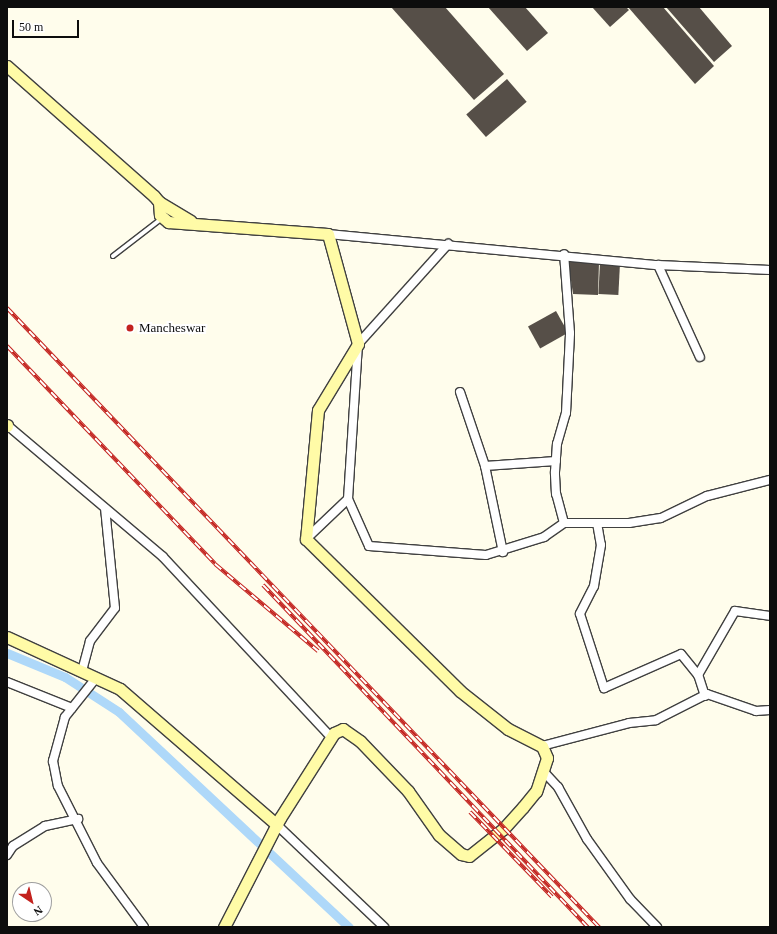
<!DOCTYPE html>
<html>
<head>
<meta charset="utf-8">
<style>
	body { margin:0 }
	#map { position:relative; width:777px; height:934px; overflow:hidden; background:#fffdec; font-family:"Times New Roman",serif }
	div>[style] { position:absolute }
	.canal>* { height:9px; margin:-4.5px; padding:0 4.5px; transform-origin:4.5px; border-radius:4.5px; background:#aed8f9 }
	.building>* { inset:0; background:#564f48; transform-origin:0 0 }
	.roads { filter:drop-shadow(1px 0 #404040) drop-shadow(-1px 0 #404040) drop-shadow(0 1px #404040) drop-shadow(0 -1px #404040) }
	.lane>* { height:4px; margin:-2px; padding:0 2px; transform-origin:2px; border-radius:2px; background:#fff }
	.street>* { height:8px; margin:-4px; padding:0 4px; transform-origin:4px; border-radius:4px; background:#fff }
	.secondary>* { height:11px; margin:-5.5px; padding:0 5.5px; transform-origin:5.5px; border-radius:5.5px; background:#fffba7 }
	.rail>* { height:4px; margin-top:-2px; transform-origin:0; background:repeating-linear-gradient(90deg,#fff 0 8px,#c3221e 0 16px); box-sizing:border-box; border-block:1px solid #c3221e }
	.dots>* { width:11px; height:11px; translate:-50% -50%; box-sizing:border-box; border:2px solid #fff; border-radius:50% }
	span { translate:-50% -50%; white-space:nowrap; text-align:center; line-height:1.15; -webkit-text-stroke:4px #fff; paint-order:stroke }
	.poi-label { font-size:13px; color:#0d0d0d }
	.left { translate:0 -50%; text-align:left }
	.frame { position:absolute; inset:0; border:8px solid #0d0d0d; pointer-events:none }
	.north { position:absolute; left:12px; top:882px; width:40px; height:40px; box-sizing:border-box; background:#fff; border:1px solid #9e9e9e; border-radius:50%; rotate:145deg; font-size:11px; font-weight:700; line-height:16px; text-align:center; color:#0d0d0d }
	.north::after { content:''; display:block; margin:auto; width:14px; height:18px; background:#c3221e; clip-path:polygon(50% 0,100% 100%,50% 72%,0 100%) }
	.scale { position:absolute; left:12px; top:20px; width:67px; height:18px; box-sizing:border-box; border:2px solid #0d0d0d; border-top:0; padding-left:5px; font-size:12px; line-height:14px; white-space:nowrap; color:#0d0d0d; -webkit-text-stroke:3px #fff; paint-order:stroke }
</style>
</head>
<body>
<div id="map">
	<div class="canal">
		<i style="left:7px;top:653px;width:63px;rotate:22.5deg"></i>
		<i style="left:65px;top:677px;width:64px;rotate:32.9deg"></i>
		<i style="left:119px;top:712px;width:315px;rotate:43.1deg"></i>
	</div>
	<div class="building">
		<i style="clip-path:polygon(391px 7px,445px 7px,504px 74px,474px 100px)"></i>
		<i style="clip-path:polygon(488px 7px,525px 7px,548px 33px,527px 51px)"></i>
		<i style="clip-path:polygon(592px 7px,626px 7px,629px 10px,610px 27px)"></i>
		<i style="clip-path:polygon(628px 7px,663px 7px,714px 66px,695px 84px)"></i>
		<i style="clip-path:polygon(666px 7px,699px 7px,732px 46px,714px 62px)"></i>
		<i style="left:507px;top:79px;width:30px;height:54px;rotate:49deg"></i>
		<i style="clip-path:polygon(568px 260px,599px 262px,598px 295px,573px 294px)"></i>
		<i style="left:600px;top:263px;width:20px;height:31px;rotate:3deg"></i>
		<i style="left:556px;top:311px;width:25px;height:32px;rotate:61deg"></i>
	</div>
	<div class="roads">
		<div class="lane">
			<i style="left:113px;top:256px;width:61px;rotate:-37.6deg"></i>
		</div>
		<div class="street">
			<i style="left:328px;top:234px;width:331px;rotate:5.4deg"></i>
			<i style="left:658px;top:265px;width:112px;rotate:2.6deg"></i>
			<i style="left:658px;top:265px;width:101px;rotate:65.5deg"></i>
			<i style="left:460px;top:392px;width:78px;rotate:71.3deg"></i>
			<i style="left:485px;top:466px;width:71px;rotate:-4deg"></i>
			<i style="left:7px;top:425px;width:204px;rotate:40.2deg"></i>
			<i style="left:163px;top:557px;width:245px;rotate:47deg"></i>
			<i style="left:485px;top:466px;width:88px;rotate:78.2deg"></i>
			<i style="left:348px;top:499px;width:155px;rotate:-86.3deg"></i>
			<i style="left:358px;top:344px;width:135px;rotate:-48deg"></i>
			<i style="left:564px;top:523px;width:30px;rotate:-105deg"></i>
			<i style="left:556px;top:494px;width:22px;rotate:-93deg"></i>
			<i style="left:555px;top:472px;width:28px;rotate:-86deg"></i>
			<i style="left:557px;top:444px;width:32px;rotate:-74deg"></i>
			<i style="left:566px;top:413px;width:80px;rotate:-87.1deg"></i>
			<i style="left:570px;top:333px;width:79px;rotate:-94.3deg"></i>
			<i style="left:597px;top:523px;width:22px;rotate:80deg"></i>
			<i style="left:601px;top:545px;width:42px;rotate:99.7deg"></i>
			<i style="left:594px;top:586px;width:31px;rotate:117deg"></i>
			<i style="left:580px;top:614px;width:78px;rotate:72deg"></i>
			<i style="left:604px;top:688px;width:84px;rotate:-23.8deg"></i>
			<i style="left:681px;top:654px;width:27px;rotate:51deg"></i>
			<i style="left:306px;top:539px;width:58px;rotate:-43.6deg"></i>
			<i style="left:348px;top:499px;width:51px;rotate:65.9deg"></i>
			<i style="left:369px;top:546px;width:117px;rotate:4.4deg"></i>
			<i style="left:486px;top:555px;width:61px;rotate:-17.2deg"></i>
			<i style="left:544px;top:537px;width:24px;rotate:-35deg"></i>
			<i style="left:564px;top:523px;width:65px"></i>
			<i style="left:629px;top:523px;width:32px;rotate:-9deg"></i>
			<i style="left:661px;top:518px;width:51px;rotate:-25.6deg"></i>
			<i style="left:707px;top:496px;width:65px;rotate:-14.3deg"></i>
			<i style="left:82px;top:671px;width:31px;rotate:-75deg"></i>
			<i style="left:90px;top:641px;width:41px;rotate:-52.9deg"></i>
			<i style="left:115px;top:608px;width:100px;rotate:-95.7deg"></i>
			<i style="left:96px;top:678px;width:50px;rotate:128.5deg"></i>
			<i style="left:65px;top:717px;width:46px;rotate:105.3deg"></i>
			<i style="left:53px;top:761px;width:25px;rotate:79deg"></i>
			<i style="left:58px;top:786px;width:86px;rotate:63.1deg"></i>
			<i style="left:97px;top:863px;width:79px;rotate:53.7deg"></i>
			<i style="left:7px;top:682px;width:70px;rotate:21.8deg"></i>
			<i style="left:705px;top:696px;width:22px;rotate:-108deg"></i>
			<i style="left:698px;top:675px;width:74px;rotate:-60deg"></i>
			<i style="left:735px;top:611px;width:35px;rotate:8deg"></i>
			<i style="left:542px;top:746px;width:90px;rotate:-14.8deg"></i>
			<i style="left:629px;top:723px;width:27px;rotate:-6deg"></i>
			<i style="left:656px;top:720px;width:57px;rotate:-27deg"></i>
			<i style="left:707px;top:694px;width:52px;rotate:19.1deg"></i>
			<i style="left:756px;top:711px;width:14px;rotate:-4deg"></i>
			<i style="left:544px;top:772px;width:21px;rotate:47deg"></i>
			<i style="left:558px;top:787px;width:60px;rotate:60.9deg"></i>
			<i style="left:587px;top:839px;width:74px;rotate:54.4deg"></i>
			<i style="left:630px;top:899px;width:39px;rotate:46deg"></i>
			<i style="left:277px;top:825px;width:148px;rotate:43.6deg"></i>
			<i style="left:7px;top:855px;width:11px;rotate:-56deg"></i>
			<i style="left:13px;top:846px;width:38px;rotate:-32deg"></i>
			<i style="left:45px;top:826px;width:34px;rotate:-12deg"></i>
		</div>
		<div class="secondary">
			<i style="left:7px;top:66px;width:196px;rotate:41.5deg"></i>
			<i style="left:154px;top:196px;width:8px;rotate:50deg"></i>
			<i style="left:159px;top:202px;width:13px;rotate:86deg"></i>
			<i style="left:160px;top:215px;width:11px;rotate:41deg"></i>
			<i style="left:168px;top:222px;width:160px;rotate:4.3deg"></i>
			<i style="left:328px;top:234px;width:114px;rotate:74.7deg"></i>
			<i style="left:358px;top:344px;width:77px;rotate:121.2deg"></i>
			<i style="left:318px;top:410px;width:130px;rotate:95.3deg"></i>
			<i style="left:306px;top:539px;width:216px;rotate:44.6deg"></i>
			<i style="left:460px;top:691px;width:61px;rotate:38.4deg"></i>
			<i style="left:508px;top:729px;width:38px;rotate:27deg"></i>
			<i style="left:542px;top:746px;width:13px;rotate:67deg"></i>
			<i style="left:547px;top:758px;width:35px;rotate:108deg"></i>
			<i style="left:536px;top:791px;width:21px;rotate:129deg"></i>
			<i style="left:523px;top:807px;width:30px;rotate:132deg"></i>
			<i style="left:503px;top:829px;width:43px;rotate:141.5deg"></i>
			<i style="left:469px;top:856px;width:8px;rotate:-166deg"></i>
			<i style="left:461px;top:854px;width:29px;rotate:-139deg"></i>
			<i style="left:439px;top:835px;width:54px;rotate:-125.2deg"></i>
			<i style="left:408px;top:791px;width:69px;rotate:-133.8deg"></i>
			<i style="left:360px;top:741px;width:21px;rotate:-145deg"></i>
			<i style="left:343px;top:729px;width:10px;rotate:156deg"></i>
			<i style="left:334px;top:733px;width:101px;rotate:122.4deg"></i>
			<i style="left:280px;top:818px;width:123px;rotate:117.2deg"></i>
			<i style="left:159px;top:202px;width:37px;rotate:31deg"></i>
			<i style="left:7px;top:425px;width:1px;rotate:90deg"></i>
			<i style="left:7px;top:637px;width:124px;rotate:24.7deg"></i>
			<i style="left:120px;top:689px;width:208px;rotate:40.9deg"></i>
		</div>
	</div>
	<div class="rail">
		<i style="left:7px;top:308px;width:857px;rotate:46.28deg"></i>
		<i style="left:7px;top:346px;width:301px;rotate:46.3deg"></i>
		<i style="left:215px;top:564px;width:135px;rotate:40.2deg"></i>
		<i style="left:263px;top:585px;width:472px;rotate:46.5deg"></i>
		<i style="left:470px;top:812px;width:118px;rotate:46deg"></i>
	</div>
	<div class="dots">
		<i style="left:130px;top:328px;background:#c3221e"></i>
	</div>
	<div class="poi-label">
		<span class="left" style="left:139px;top:328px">Mancheswar</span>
	</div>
	<div class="frame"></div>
	<div class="north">N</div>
	<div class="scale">50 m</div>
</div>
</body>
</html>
